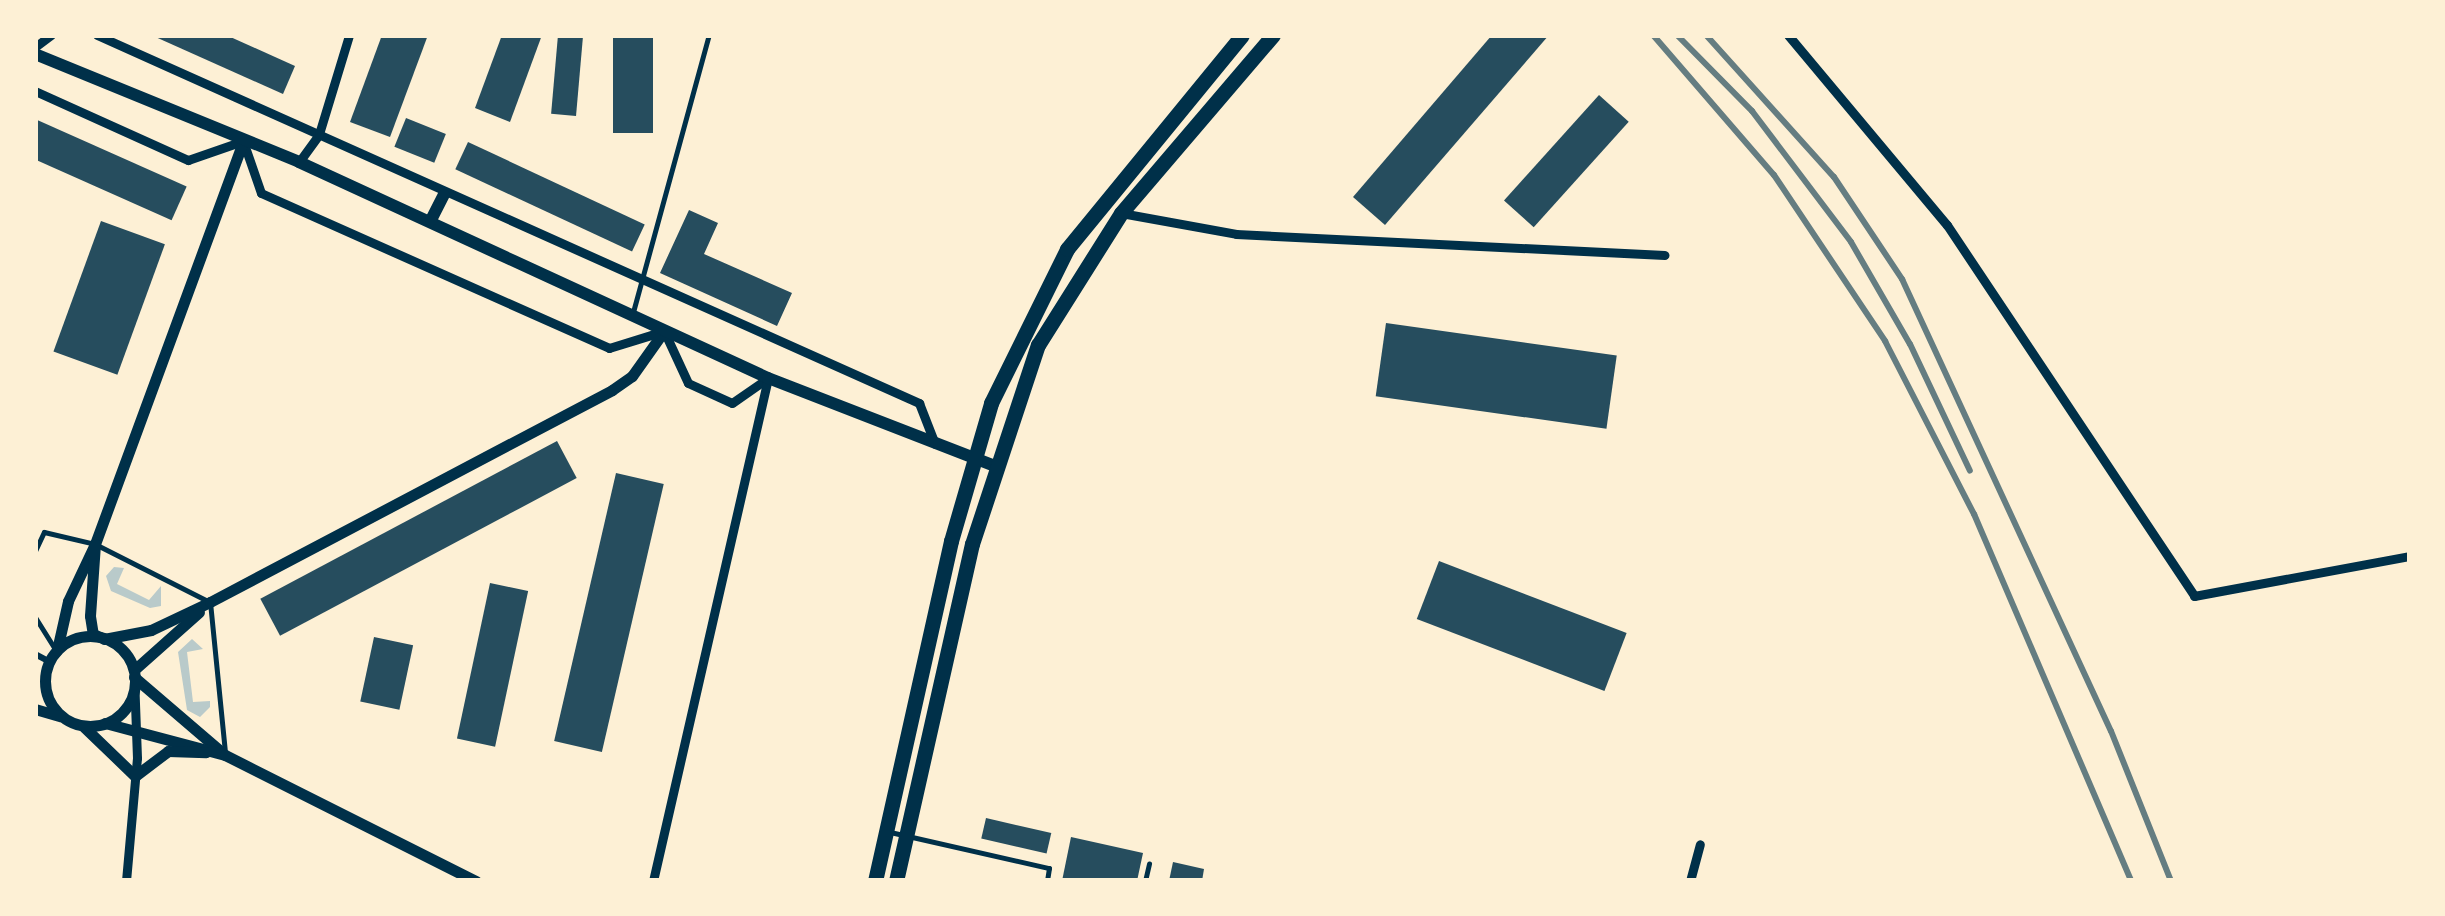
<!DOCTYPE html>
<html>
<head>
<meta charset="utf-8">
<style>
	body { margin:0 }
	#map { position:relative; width:2445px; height:916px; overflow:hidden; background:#fdf0d5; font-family:"Golos Text",sans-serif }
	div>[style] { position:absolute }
	.green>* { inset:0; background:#b9caca }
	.building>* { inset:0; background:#264d5e; transform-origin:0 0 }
	.service>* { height:5px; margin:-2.5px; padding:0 2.5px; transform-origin:2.5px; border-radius:2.5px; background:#003049 }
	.pedestrian>* { height:6px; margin:-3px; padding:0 3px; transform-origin:3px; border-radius:3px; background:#003049 }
	.minor>* { height:9px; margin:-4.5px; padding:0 4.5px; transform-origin:4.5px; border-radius:4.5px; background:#003049 }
	.tertiary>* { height:11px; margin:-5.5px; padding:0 5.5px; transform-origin:5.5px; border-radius:5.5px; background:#003049 }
	.tertiary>.ring { margin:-5.5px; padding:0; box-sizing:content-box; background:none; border:11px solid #003049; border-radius:50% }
	.secondary>* { height:12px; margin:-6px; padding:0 6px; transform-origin:6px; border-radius:6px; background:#003049 }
	.trunk>* { height:15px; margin:-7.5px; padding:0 7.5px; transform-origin:7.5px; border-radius:7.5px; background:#003049 }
	.rail>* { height:6px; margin:-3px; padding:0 3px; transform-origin:3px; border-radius:3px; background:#657d81 }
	span { translate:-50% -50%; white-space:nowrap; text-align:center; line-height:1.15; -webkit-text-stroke:8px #fdf0d5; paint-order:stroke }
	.frame { position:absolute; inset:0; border:38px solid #fdf0d5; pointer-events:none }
</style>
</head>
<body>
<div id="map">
	<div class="green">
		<i style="clip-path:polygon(114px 567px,124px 568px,117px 584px,149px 600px,161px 586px,161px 606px,150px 608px,111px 591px,106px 576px)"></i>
		<i style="clip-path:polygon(192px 639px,203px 649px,187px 652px,193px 702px,210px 701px,210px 707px,200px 717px,187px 710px,178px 652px)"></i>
	</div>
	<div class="building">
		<i style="clip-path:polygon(151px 35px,226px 35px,295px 66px,283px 94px)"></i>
		<i style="clip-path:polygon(382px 35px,428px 35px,390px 137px,350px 122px)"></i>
		<i style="clip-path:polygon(502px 35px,542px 35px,510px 122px,475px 108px)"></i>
		<i style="left:558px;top:35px;width:25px;height:79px;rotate:5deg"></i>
		<i style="left:613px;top:35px;width:40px;height:98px"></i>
		<i style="clip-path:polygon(1492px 35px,1549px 35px,1385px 225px,1353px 197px)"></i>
		<i style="left:1599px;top:95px;width:40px;height:142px;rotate:42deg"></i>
		<i style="left:406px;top:118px;width:43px;height:31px;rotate:22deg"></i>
		<i style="left:35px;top:119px;width:166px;height:37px;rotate:24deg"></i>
		<i style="left:468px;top:142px;width:195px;height:30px;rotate:25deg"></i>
		<i style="clip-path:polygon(689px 210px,718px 223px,704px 254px,792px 293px,777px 326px,660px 273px)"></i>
		<i style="left:101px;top:221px;width:68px;height:139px;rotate:20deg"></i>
		<i style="left:1386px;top:323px;width:233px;height:74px;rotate:8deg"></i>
		<i style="left:557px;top:441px;width:42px;height:336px;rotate:62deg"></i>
		<i style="left:616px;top:473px;width:49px;height:275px;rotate:13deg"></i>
		<i style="left:1439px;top:561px;width:201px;height:62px;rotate:21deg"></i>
		<i style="left:490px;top:583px;width:39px;height:159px;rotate:12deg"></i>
		<i style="left:374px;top:637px;width:40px;height:66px;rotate:12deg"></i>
		<i style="left:986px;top:818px;width:67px;height:21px;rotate:13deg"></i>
		<i style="clip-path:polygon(1071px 837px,1143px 853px,1137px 881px,1062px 881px)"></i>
		<i style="clip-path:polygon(1173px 862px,1204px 869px,1202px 881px,1169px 881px)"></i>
	</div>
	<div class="service">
		<i style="left:633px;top:312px;width:287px;rotate:-74.7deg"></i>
		<i style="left:35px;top:551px;width:21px;rotate:-65deg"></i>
		<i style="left:44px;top:532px;width:52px;rotate:13.2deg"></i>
		<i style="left:95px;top:544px;width:129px;rotate:26.8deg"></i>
		<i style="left:210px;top:602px;width:151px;rotate:84.3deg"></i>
		<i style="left:35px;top:617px;width:38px;rotate:58deg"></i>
		<i style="left:890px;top:832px;width:163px;rotate:12.8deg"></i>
		<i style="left:1049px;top:868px;width:13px;rotate:99deg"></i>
		<i style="left:1145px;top:881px;width:18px;rotate:-77deg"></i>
	</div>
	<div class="pedestrian">
		<i style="left:35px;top:654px;width:17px;rotate:28deg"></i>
	</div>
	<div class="minor">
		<i style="left:97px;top:35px;width:901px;rotate:24.12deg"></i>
		<i style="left:919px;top:403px;width:44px;rotate:68.7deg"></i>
		<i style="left:1788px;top:35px;width:248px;rotate:50.1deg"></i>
		<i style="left:1947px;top:225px;width:446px;rotate:56.3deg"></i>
		<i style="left:2194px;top:596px;width:220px;rotate:-10.5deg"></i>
		<i style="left:35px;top:47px;width:20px;rotate:-37deg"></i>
		<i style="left:35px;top:91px;width:168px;rotate:24.3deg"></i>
		<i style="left:188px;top:160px;width:58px;rotate:-19.1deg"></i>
		<i style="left:243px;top:141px;width:55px;rotate:70.9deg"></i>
		<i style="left:261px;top:193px;width:381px;rotate:24deg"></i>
		<i style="left:609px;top:348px;width:58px;rotate:-17.2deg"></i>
		<i style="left:664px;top:331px;width:57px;rotate:65.2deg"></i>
		<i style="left:688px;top:383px;width:48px;rotate:24.4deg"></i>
		<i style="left:732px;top:403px;width:44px;rotate:-34.8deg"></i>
		<i style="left:299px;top:162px;width:34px;rotate:-54deg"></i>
		<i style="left:319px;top:134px;width:103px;rotate:-73.1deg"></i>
		<i style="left:1121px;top:213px;width:117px;rotate:10.3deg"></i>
		<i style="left:1236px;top:234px;width:429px;rotate:2.8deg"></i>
		<i style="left:126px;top:881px;width:123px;rotate:-84.9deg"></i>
		<i style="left:137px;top:758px;width:81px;rotate:-92.1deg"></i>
		<i style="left:653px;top:881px;width:516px;rotate:-77.12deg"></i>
		<i style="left:1690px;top:881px;width:38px;rotate:-75deg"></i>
	</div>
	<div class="tertiary">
		<i style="left:95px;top:544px;width:429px;rotate:-69.8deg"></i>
		<i class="ring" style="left:45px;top:636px;width:79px;height:79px"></i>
		<i style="left:104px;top:639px;width:48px;rotate:-10.8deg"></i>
		<i style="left:151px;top:630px;width:65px;rotate:-25.4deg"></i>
		<i style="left:210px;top:602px;width:454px;rotate:-27.8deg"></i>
		<i style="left:612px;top:390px;width:24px;rotate:-35deg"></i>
		<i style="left:632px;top:376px;width:55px;rotate:-54.6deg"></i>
		<i style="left:57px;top:650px;width:50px;rotate:-77.3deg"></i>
		<i style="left:68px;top:601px;width:63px;rotate:-64.7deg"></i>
		<i style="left:95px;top:544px;width:72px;rotate:94deg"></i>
		<i style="left:90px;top:616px;width:18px;rotate:81deg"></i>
		<i style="left:93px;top:634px;width:8px;rotate:23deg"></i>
		<i style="left:134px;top:670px;width:87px;rotate:-41.7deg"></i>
		<i style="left:134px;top:677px;width:111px;rotate:40.6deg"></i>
		<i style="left:35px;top:709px;width:26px;rotate:16deg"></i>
		<i style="left:105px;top:723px;width:124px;rotate:14.9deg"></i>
		<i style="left:225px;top:755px;width:281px;rotate:26.7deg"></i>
		<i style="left:83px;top:726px;width:72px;rotate:43.9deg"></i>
		<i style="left:135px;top:776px;width:41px;rotate:-37.1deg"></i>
		<i style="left:168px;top:751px;width:38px;rotate:2deg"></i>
	</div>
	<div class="secondary">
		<i style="left:35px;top:54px;width:285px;rotate:22.2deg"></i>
		<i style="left:299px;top:162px;width:516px;rotate:24.73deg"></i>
		<i style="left:768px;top:378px;width:243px;rotate:21.2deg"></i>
		<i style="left:431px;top:220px;width:28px;rotate:-63deg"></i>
	</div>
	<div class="trunk">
		<i style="left:875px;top:881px;width:348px;rotate:-77.4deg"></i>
		<i style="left:951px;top:541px;width:144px;rotate:-73.8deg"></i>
		<i style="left:991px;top:403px;width:172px;rotate:-63.7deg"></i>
		<i style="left:1067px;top:249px;width:276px;rotate:-50.7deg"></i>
		<i style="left:896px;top:881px;width:345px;rotate:-77.3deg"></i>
		<i style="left:972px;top:544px;width:210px;rotate:-71.7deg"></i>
		<i style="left:1038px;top:345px;width:156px;rotate:-57.8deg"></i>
		<i style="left:1121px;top:213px;width:234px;rotate:-49.5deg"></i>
	</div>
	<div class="rail">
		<i style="left:1653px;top:35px;width:185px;rotate:49.2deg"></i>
		<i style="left:1774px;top:175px;width:200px;rotate:56.2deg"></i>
		<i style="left:1885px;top:341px;width:195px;rotate:62.8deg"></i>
		<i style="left:1974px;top:514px;width:399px;rotate:66.8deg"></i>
		<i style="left:1677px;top:35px;width:107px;rotate:45.4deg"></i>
		<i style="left:1752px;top:111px;width:164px;rotate:52.9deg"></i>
		<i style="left:1851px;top:242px;width:118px;rotate:60deg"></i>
		<i style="left:1910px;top:344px;width:140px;rotate:64.7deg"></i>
		<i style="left:1706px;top:35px;width:191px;rotate:48deg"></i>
		<i style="left:1834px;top:177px;width:123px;rotate:56.3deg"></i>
		<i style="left:1902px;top:279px;width:498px;rotate:65.2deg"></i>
		<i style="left:2111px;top:731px;width:162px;rotate:68.2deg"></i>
	</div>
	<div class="frame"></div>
</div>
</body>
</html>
